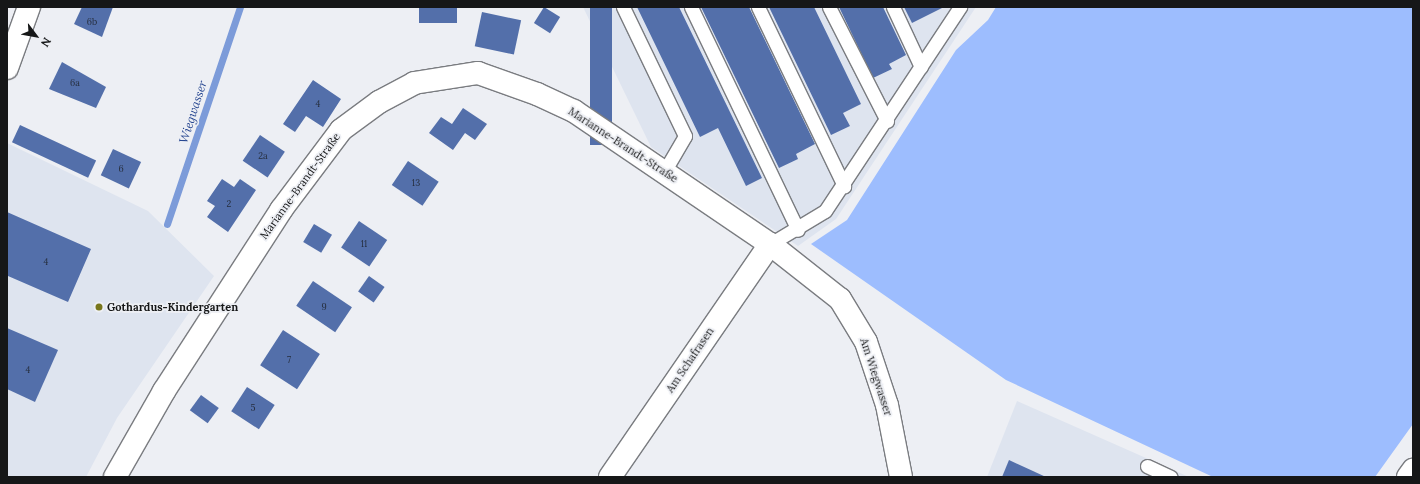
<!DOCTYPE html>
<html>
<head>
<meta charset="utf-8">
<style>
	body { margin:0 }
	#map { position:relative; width:1420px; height:484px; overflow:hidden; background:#edeff4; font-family:Lora,serif }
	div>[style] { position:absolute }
	.built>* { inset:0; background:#dee4ef }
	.forest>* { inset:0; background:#9dbdfe }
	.stream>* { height:7px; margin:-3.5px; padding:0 3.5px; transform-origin:3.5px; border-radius:3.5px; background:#7c9bd9 }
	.building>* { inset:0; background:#536faa; transform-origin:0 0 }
	.roads { filter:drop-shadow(1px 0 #7a7c80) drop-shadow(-1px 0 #7a7c80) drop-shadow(0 1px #7a7c80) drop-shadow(0 -1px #7a7c80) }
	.lane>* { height:13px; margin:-6.5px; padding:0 6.5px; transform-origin:6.5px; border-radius:6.5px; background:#fff }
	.street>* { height:22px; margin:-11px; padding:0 11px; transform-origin:11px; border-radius:11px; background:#fff }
	.secondary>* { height:22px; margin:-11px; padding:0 11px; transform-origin:11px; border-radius:11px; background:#fff }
	.dots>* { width:11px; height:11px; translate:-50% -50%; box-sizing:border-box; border:2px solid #edeff4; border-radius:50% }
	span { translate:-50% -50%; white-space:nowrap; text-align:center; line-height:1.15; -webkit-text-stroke:3.5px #edeff4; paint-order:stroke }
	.number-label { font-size:9px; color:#252d3c }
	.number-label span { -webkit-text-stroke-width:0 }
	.street-label { font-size:11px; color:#161718 }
	.poi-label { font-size:11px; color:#161718; font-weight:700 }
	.left { translate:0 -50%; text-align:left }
	.water-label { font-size:12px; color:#274791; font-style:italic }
	.frame { position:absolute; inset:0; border:8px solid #161718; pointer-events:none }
	.north { position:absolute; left:16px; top:16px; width:40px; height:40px; -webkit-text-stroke:3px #edeff4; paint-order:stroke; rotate:122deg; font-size:11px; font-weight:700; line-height:16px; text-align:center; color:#161718 }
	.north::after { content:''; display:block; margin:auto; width:14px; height:18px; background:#161718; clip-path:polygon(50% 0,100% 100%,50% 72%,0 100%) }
</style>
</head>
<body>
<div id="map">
	<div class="built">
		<i style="clip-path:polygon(583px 7px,976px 7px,836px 219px,798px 246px,651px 147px)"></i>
		<i style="clip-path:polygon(7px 143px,148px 211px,214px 276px,117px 418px,86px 477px,7px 477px)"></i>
		<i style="clip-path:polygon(1017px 401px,1189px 477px,987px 477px)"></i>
	</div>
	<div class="forest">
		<i style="clip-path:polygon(996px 7px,1413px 7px,1413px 424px,1375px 477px,1213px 477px,1006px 380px,811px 244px,847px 220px,956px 50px,988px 20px)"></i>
	</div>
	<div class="stream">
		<i style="left:167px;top:224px;width:229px;rotate:-71.4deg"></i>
	</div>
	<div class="building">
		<i style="clip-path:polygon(82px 7px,113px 7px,102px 37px,74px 24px)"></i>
		<i style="left:419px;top:7px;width:38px;height:16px"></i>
		<i style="left:544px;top:7px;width:19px;height:19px;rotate:32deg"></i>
		<i style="left:590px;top:7px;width:22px;height:138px"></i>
		<i style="clip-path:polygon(637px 7px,679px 7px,762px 178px,746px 186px,718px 128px,700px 137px)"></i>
		<i style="clip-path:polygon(701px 7px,749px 7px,815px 144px,796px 154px,798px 159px,779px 168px)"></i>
		<i style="clip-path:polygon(769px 7px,814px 7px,861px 104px,843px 113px,850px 126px,831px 135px)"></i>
		<i style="clip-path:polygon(839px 7px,883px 7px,906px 55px,889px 64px,892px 69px,873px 78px)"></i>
		<i style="clip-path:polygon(904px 7px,944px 7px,912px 23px)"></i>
		<i style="left:482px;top:12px;width:40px;height:35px;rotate:12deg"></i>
		<i style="clip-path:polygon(62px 62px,106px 87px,96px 108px,49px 89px)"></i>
		<i style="clip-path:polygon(313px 80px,341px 99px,323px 127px,306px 116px,295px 132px,283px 124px)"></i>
		<i style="clip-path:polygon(463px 108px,487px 124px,475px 140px,465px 133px,453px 150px,429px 133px,441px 117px,452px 124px)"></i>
		<i style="left:20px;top:125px;width:84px;height:19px;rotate:25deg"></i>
		<i style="left:260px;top:135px;width:30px;height:31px;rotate:34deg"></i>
		<i style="left:113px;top:149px;width:31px;height:29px;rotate:25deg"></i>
		<i style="left:408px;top:161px;width:37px;height:29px;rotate:34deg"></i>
		<i style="clip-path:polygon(222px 179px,234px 187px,240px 179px,256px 190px,228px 232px,207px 217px,215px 206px,207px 201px)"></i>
		<i style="clip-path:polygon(7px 212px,91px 249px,68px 302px,8px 276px,7px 279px)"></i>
		<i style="left:359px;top:221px;width:34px;height:32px;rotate:34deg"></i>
		<i style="left:314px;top:224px;width:21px;height:21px;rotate:31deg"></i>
		<i style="left:369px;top:276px;width:19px;height:19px;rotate:35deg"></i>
		<i style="left:313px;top:281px;width:47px;height:30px;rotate:34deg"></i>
		<i style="clip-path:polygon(7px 328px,58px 350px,35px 402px,7px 389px)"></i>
		<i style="left:283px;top:330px;width:44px;height:42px;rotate:33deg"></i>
		<i style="left:247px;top:387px;width:33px;height:29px;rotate:33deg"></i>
		<i style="left:201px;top:395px;width:22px;height:19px;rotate:36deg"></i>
		<i style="clip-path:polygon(1009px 460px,1046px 477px,1002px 477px)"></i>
	</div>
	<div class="roads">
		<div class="lane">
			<i style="left:623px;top:7px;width:143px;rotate:64.3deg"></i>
			<i style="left:685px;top:136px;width:42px;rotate:120.3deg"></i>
			<i style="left:691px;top:7px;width:247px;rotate:64.4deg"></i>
			<i style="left:758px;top:7px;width:199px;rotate:64.3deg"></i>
			<i style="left:829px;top:7px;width:128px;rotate:63deg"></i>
			<i style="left:893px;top:7px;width:66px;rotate:65deg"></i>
			<i style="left:770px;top:244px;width:64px;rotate:-31deg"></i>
			<i style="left:825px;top:211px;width:245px;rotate:-56.5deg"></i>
			<i style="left:1147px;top:466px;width:26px;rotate:25deg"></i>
		</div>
		<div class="street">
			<i style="left:7px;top:68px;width:65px;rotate:-70.2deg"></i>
			<i style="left:115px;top:477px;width:99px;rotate:-60.3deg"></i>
			<i style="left:164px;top:391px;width:216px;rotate:-57.1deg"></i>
			<i style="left:281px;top:210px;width:100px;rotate:-53.1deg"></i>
			<i style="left:341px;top:130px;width:47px;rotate:-36.4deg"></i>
			<i style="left:379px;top:102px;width:40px;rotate:-28deg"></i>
			<i style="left:414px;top:83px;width:65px;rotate:-8.9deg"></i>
			<i style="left:478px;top:73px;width:63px;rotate:19.6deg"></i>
			<i style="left:537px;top:94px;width:41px;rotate:24.7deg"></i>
			<i style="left:574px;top:111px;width:237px;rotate:34.2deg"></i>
			<i style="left:770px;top:244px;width:89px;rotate:38.2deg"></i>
			<i style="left:840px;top:299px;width:50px;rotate:58.8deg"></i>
			<i style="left:866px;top:342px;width:66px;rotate:71.6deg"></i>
			<i style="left:887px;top:405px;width:73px;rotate:79deg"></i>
			<i style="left:610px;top:477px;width:283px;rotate:-55.5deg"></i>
		</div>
		<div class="secondary">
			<i style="left:1408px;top:477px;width:9px;rotate:-54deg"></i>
		</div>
	</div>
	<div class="dots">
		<i style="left:99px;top:307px;background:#78761c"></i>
	</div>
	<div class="number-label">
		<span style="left:92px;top:22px">6b</span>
		<span style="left:75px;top:83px">6a</span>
		<span style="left:318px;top:104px">4</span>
		<span style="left:263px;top:156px">2a</span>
		<span style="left:121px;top:169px">6</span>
		<span style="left:416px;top:183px">13</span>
		<span style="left:229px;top:204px">2</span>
		<span style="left:364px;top:244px">11</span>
		<span style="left:46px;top:262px">4</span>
		<span style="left:324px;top:307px">9</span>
		<span style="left:289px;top:360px">7</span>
		<span style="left:28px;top:370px">4</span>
		<span style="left:253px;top:408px">5</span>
	</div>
	<div class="street-label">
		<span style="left:623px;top:145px;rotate:33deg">Marianne-Brandt-Straße</span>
		<span style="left:300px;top:186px;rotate:-54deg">Marianne-Brandt-Straße</span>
		<span style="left:690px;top:360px;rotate:-56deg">Am Schafrasen</span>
		<span style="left:876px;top:377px;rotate:72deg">Am Wiegwasser</span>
	</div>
	<div class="poi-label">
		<span class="left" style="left:107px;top:307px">Gothardus-Kindergarten</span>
	</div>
	<div class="water-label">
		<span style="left:193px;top:112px;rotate:-72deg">Wiegwasser</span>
	</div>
	<div class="frame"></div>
	<div class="north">N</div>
</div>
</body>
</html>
